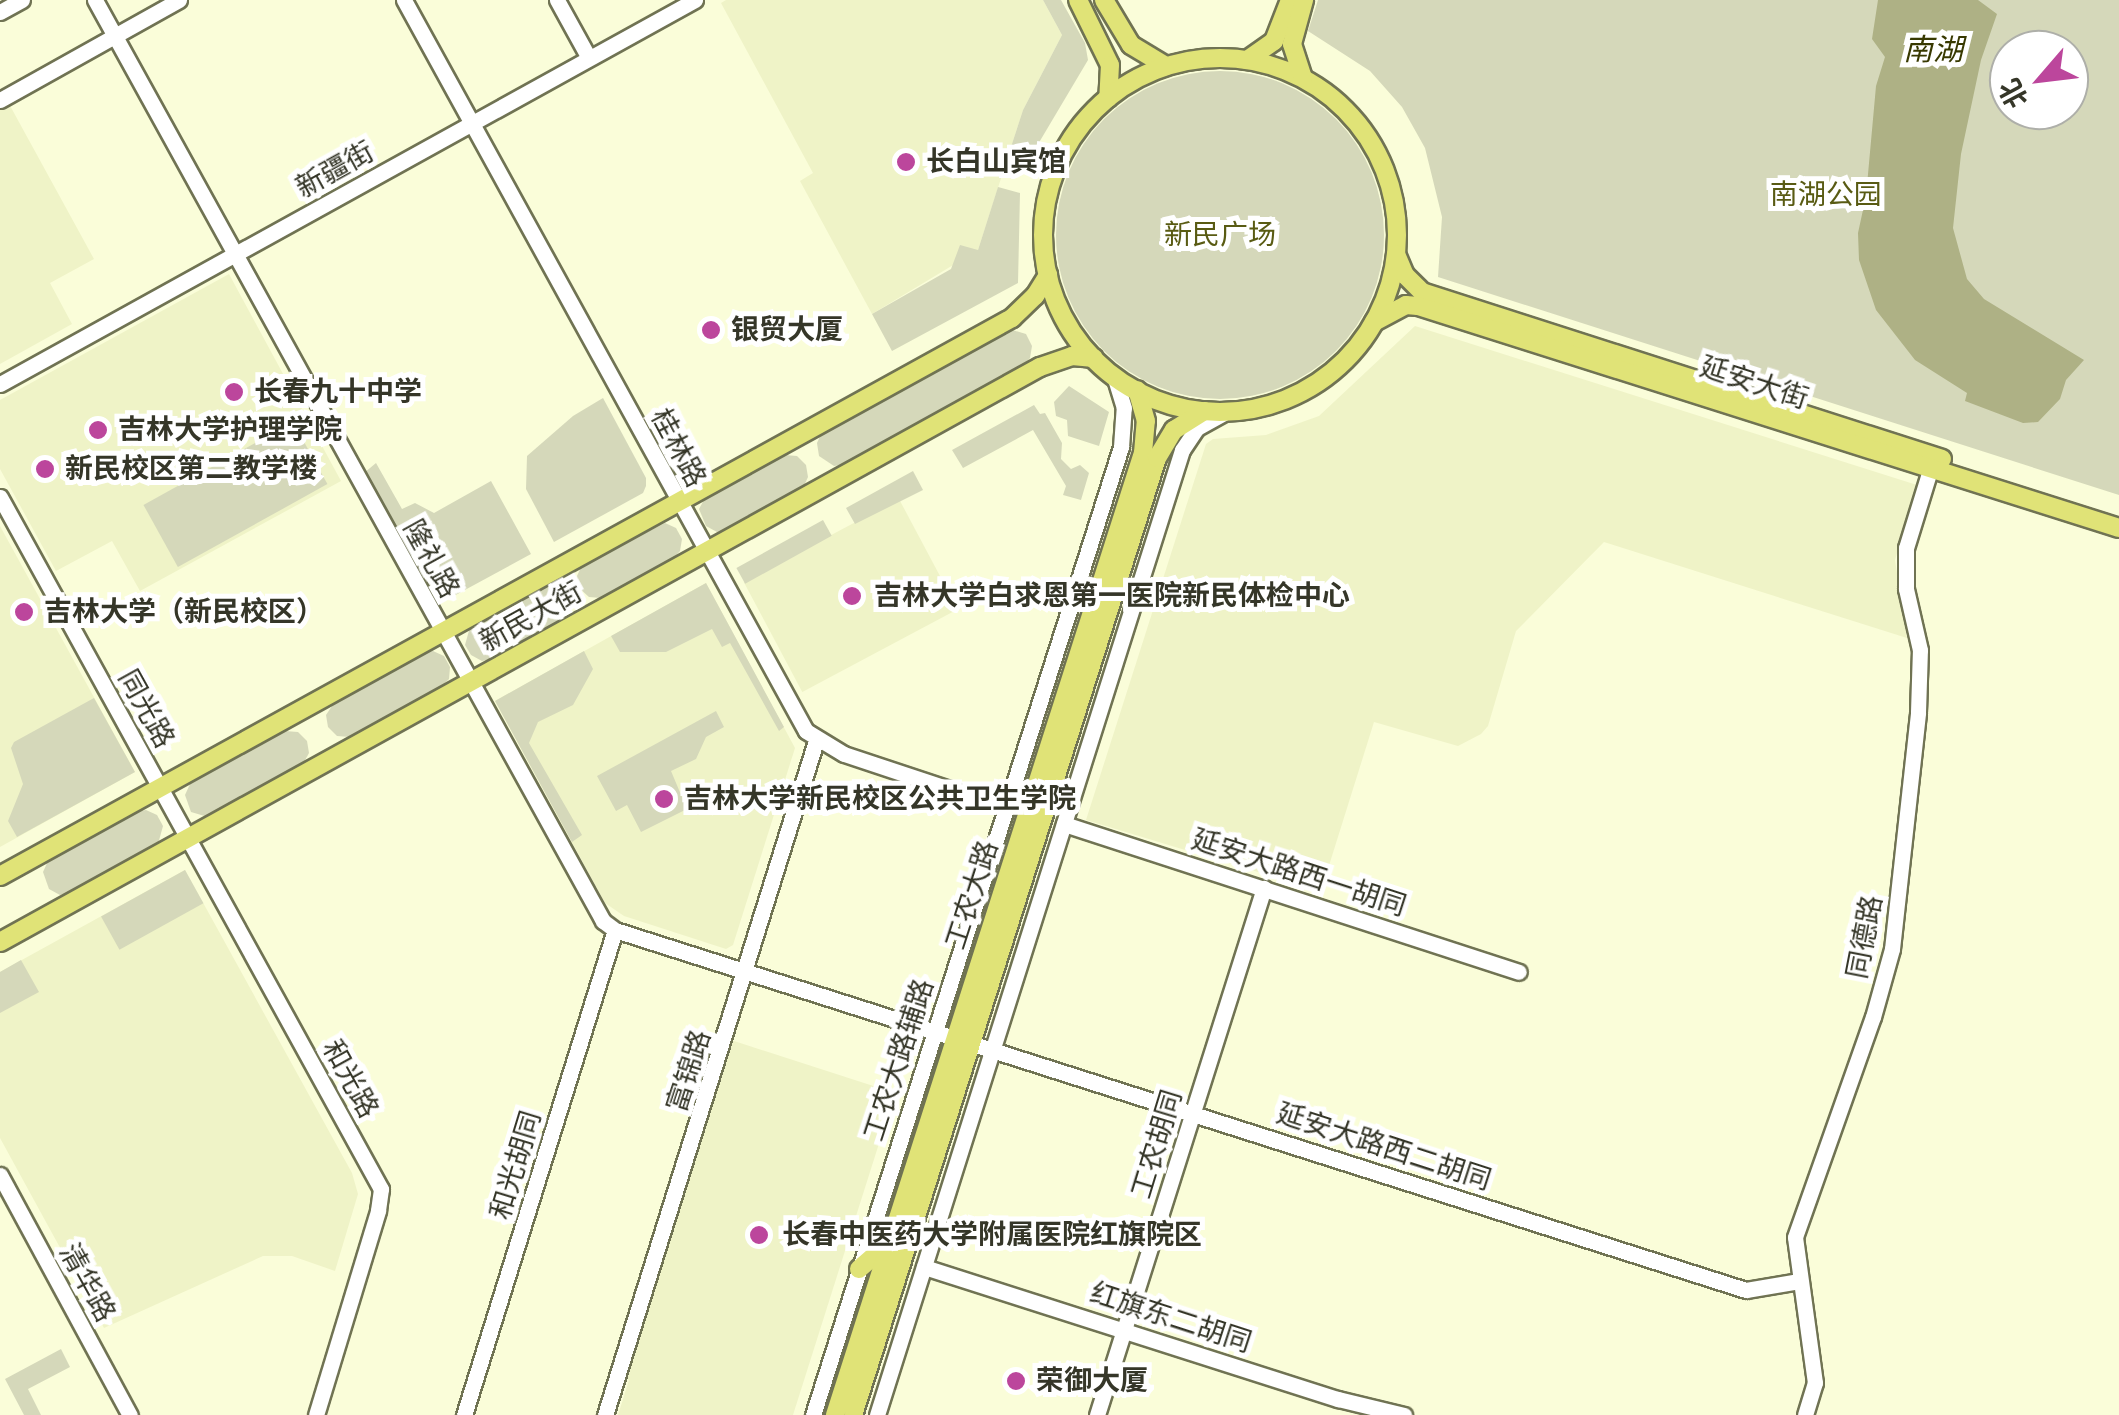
<!DOCTYPE html>
<html>
<head>
<meta charset="utf-8">
<style>
	body { margin:0 }
	#map { position:relative; width:2119px; height:1415px; overflow:hidden; background:#fafdd9; font-family:"Varela Round","Noto Sans SC",sans-serif }
	div>[style] { position:absolute }
	.built>* { inset:0; background:#eff3c7; transform-origin:0 0 }
	.green>* { inset:0; background:#d5d8ba; transform-origin:0 0 }
	.round { border-radius:50% }
	.water>* { inset:0; background:#aeb185 }
	.roads { filter:drop-shadow(2px 0 #707353) drop-shadow(-2px 0 #707353) drop-shadow(0 2px #707353) drop-shadow(0 -2px #707353) }
	.minor>* { height:15px; margin:-7.5px; padding:0 7.5px; transform-origin:7.5px; border-radius:7.5px; background:#fff }
	.major>* { height:18px; margin:-9px; padding:0 9px; transform-origin:9px; border-radius:9px; background:#e0e377 }
	.major>.ring { margin:-9px; padding:0; box-sizing:content-box; background:none; border:18px solid #e0e377; border-radius:50% }
	.dots>* { width:28px; height:28px; translate:-50% -50%; box-sizing:border-box; border:5px solid #fff; border-radius:50% }
	span { translate:-50% -50%; white-space:nowrap; text-align:center; line-height:1.15; -webkit-text-stroke:10px #fff; paint-order:stroke }
	.poi-label { font-size:28px; color:#353628; font-weight:700 }
	.left { translate:0 -50%; text-align:left }
	.street-label { font-size:28px; color:#353628 }
	.park-label { font-size:28px; color:#595b13 }
	.water-label { font-size:30px; color:#383901; font-style:italic }
	.north { position:absolute; left:1989px; top:30px; width:100px; height:100px; box-sizing:border-box; background:#fff; border:2px solid #aeafa9; border-radius:50%; rotate:242deg; font-size:28px; font-weight:700; line-height:40px; text-align:center; color:#353628 }
	.north::after { content:''; display:block; margin:auto; width:35px; height:45px; background:#bc469c; clip-path:polygon(50% 0,100% 100%,50% 72%,0 100%) }
</style>
</head>
<body>
<div id="map">
	<div class="built">
		<i style="clip-path:polygon(726px 0,1043px 0,1062px 35px,1023px 110px,978px 250px,872px 314px,800px 181px,813px 173px,721px 3px)"></i>
		<i style="clip-path:polygon(8px 102px,94px 259px,50px 283px,72px 324px,0 364px,0 107px)"></i>
		<i style="clip-path:polygon(229px 274px,341px 481px,140px 591px,112px 541px,56px 571px,0 469px,0 400px)"></i>
		<i style="clip-path:polygon(1415px 326px,1917px 485px,1895px 560px,1907px 638px,1604px 542px,1516px 631px,1488px 726px,1481px 734px,1458px 746px,1374px 722px,1321px 891px,1086px 820px,1206px 444px,1213px 439px,1266px 435px,1319px 416px)"></i>
		<i style="left:899px;top:499px;width:125px;height:176px;rotate:62deg"></i>
		<i style="clip-path:polygon(0 526px,135px 772px,0 847px)"></i>
		<i style="clip-path:polygon(706px 583px,795px 748px,733px 945px,726px 949px,624px 916px,605px 903px,495px 701px)"></i>
		<i style="clip-path:polygon(185px 870px,352px 1173px,358px 1194px,335px 1271px,292px 1256px,263px 1256px,104px 1328px,0 1138px,0 972px)"></i>
		<i style="clip-path:polygon(731px 1040px,895px 1093px,793px 1415px,618px 1415px,629px 1380px,624px 1377px)"></i>
	</div>
	<div class="green">
		<i style="clip-path:polygon(1043px 0,1061px 0,1085px 43px,1088px 60px,1031px 156px,1010px 150px,1023px 110px,1062px 35px)"></i>
		<i style="clip-path:polygon(evenodd,1318px 0,2119px 0,2119px 495px,1438px 277px,1442px 217px,1425px 148px,1402px 107px,1370px 71px,1308px 31px,1318px 0,2009px 50px,2069px 50px,2069px 110px,2009px 110px,2009px 50px)"></i>
		<i class="round" style="left:1056px;top:71px;width:328px;height:328px"></i>
		<i style="clip-path:polygon(998px 187px,1020px 193px,1018px 283px,892px 351px,872px 314px,951px 269px,960px 245px,978px 250px)"></i>
		<i style="clip-path:polygon(1009px 329px,1026px 334px,1032px 346px,1030px 358px,1022px 367px,847px 464px,834px 466px,819px 456px,817px 443px,822px 432px)"></i>
		<i style="clip-path:polygon(1069px 386px,1109px 412px,1099px 446px,1068px 436px,1067px 420px,1056px 416px,1054px 402px)"></i>
		<i style="clip-path:polygon(603px 398px,646px 478px,646px 486px,643px 493px,554px 542px,526px 489px,527px 456px,573px 416px)"></i>
		<i style="clip-path:polygon(1034px 405px,1040px 414px,1045px 413px,1062px 443px,1061px 459px,1071px 469px,1080px 465px,1089px 473px,1081px 500px,1063px 495px,1066px 486px,1033px 430px,963px 468px,952px 450px)"></i>
		<i style="left:293px;top:422px;width:71px;height:171px;rotate:61deg"></i>
		<i style="clip-path:polygon(785px 455px,797px 456px,806px 465px,808px 477px,803px 488px,729px 529px,717px 532px,706px 526px,699px 509px,705px 498px)"></i>
		<i style="clip-path:polygon(376px 463px,402px 509px,415px 503px,434px 513px,491px 481px,531px 554px,439px 604px,435px 602px,364px 473px)"></i>
		<i style="clip-path:polygon(913px 471px,923px 490px,855px 524px,846px 508px)"></i>
		<i style="left:823px;top:520px;width:18px;height:99px;rotate:61deg"></i>
		<i style="clip-path:polygon(665px 523px,676px 528px,682px 539px,680px 551px,671px 561px,601px 598px,589px 597px,579px 588px,577px 576px,582px 565px)"></i>
		<i style="clip-path:polygon(706px 583px,784px 727px,779px 731px,730px 643px,722px 647px,712px 629px,666px 652px,620px 652px,611px 636px)"></i>
		<i style="clip-path:polygon(546px 585px,558px 587px,567px 596px,569px 608px,564px 619px,494px 658px,482px 661px,471px 655px,465px 645px,470px 627px)"></i>
		<i style="clip-path:polygon(433px 651px,444px 656px,450px 667px,449px 679px,440px 688px,350px 737px,337px 736px,328px 727px,326px 715px,336px 700px,421px 653px)"></i>
		<i style="clip-path:polygon(584px 651px,593px 669px,573px 705px,538px 722px,529px 743px,582px 835px,572px 842px,495px 701px)"></i>
		<i style="clip-path:polygon(94px 698px,135px 772px,17px 837px,8px 821px,23px 784px,11px 748px,14px 742px)"></i>
		<i style="clip-path:polygon(716px 711px,724px 727px,706px 737px,696px 759px,671px 771px,687px 809px,641px 832px,627px 805px,616px 811px,597px 776px)"></i>
		<i style="clip-path:polygon(285px 731px,298px 732px,307px 741px,309px 753px,303px 764px,208px 817px,191px 812px,185px 795px,190px 784px)"></i>
		<i style="clip-path:polygon(146px 810px,157px 815px,163px 826px,158px 844px,72px 892px,60px 895px,49px 889px,43px 872px,48px 861px,134px 812px)"></i>
		<i style="left:185px;top:870px;width:38px;height:96px;rotate:61deg"></i>
		<i style="clip-path:polygon(21px 960px,39px 992px,0 1013px,0 972px)"></i>
		<i style="clip-path:polygon(61px 1349px,70px 1367px,28px 1389px,41px 1415px,24px 1415px,5px 1379px)"></i>
	</div>
	<div class="water">
		<i style="clip-path:polygon(1878px 0,1978px 0,1997px 14px,1981px 60px,1961px 154px,1953px 228px,1967px 279px,1984px 299px,2084px 360px,2066px 380px,2060px 399px,2038px 422px,2023px 423px,1965px 401px,1967px 393px,1915px 360px,1876px 310px,1859px 260px,1858px 233px,1866px 196px,1876px 86px,1885px 57px,1872px 39px)"></i>
	</div>
	<div class="roads">
		<div class="minor">
			<i style="left:95px;top:0;width:1052px;rotate:61.12deg"></i>
			<i style="left:603px;top:921px;width:15px;rotate:37deg"></i>
			<i style="left:615px;top:930px;width:1187px;rotate:17.66deg"></i>
			<i style="left:1746px;top:1290px;width:54px;rotate:-9.6deg"></i>
			<i style="left:404px;top:0;width:834px;rotate:61.19deg"></i>
			<i style="left:806px;top:731px;width:44px;rotate:31.2deg"></i>
			<i style="left:844px;top:754px;width:171px;rotate:18.4deg"></i>
			<i style="left:557px;top:0;width:66px;rotate:61.1deg"></i>
			<i style="left:0;top:12px;width:25px;rotate:-29deg"></i>
			<i style="left:0;top:100px;width:205px;rotate:-29.2deg"></i>
			<i style="left:0;top:384px;width:794px;rotate:-28.92deg"></i>
			<i style="left:0;top:497px;width:790px;rotate:61.16deg"></i>
			<i style="left:381px;top:1189px;width:22px;rotate:98deg"></i>
			<i style="left:378px;top:1211px;width:213px;rotate:106.9deg"></i>
			<i style="left:1064px;top:824px;width:478px;rotate:18deg"></i>
			<i style="left:0;top:1175px;width:273px;rotate:61.6deg"></i>
			<i style="left:924px;top:1267px;width:435px;rotate:17.7deg"></i>
			<i style="left:1338px;top:1399px;width:68px;rotate:13.6deg"></i>
			<i style="left:464px;top:1415px;width:508px;rotate:-72.71deg"></i>
			<i style="left:605px;top:1415px;width:706px;rotate:-72.62deg"></i>
			<i style="left:813px;top:1415px;width:1016px;rotate:-72.35deg"></i>
			<i style="left:1121px;top:447px;width:39px;rotate:-86deg"></i>
			<i style="left:1124px;top:408px;width:34px;rotate:-107deg"></i>
			<i style="left:877px;top:1415px;width:1012px;rotate:-72.46deg"></i>
			<i style="left:1182px;top:450px;width:27px;rotate:-56deg"></i>
			<i style="left:1197px;top:428px;width:33px;rotate:-29deg"></i>
			<i style="left:1097px;top:1415px;width:553px;rotate:-72.42deg"></i>
			<i style="left:1805px;top:1415px;width:34px;rotate:-73deg"></i>
			<i style="left:1815px;top:1383px;width:147px;rotate:-97.8deg"></i>
			<i style="left:1795px;top:1237px;width:233px;rotate:-70.5deg"></i>
			<i style="left:1873px;top:1017px;width:71px;rotate:-74.4deg"></i>
			<i style="left:1892px;top:949px;width:238px;rotate:-83.7deg"></i>
			<i style="left:1918px;top:712px;width:62px;rotate:-88.2deg"></i>
			<i style="left:1920px;top:650px;width:63px;rotate:-102.9deg"></i>
			<i style="left:1906px;top:589px;width:41px;rotate:-90deg"></i>
			<i style="left:1906px;top:548px;width:95px;rotate:-72.9deg"></i>
		</div>
		<div class="major">
			<i style="left:1078px;top:0;width:72px;rotate:63.8deg"></i>
			<i style="left:1110px;top:65px;width:33px;rotate:93deg"></i>
			<i style="left:1104px;top:0;width:52px;rotate:59deg"></i>
			<i style="left:1131px;top:45px;width:41px;rotate:31deg"></i>
			<i class="ring" style="left:1043px;top:58px;width:336px;height:336px"></i>
			<i style="left:1247px;top:60px;width:33px;rotate:-35deg"></i>
			<i style="left:1274px;top:41px;width:44px;rotate:-68.7deg"></i>
			<i style="left:1303px;top:78px;width:36px;rotate:-108deg"></i>
			<i style="left:1292px;top:44px;width:46px;rotate:-74.7deg"></i>
			<i style="left:1396px;top:254px;width:23px;rotate:67deg"></i>
			<i style="left:1405px;top:275px;width:24px;rotate:45deg"></i>
			<i style="left:1422px;top:292px;width:546px;rotate:17.8deg"></i>
			<i style="left:1374px;top:322px;width:36px;rotate:-28deg"></i>
			<i style="left:1406px;top:305px;width:12px;rotate:5deg"></i>
			<i style="left:1418px;top:306px;width:735px;rotate:17.57deg"></i>
			<i style="left:0;top:876px;width:1156px;rotate:-28.87deg"></i>
			<i style="left:1012px;top:318px;width:32px;rotate:-44deg"></i>
			<i style="left:1035px;top:296px;width:25px;rotate:-58deg"></i>
			<i style="left:0;top:942px;width:1188px;rotate:-28.94deg"></i>
			<i style="left:1040px;top:367px;width:34px;rotate:-19deg"></i>
			<i style="left:1072px;top:356px;width:22px;rotate:5deg"></i>
			<i style="left:859px;top:1269px;width:41px;rotate:-41.1deg"></i>
			<i style="left:835px;top:1415px;width:1010px;rotate:-72.25deg"></i>
			<i style="left:1143px;top:453px;width:32px;rotate:-85deg"></i>
			<i style="left:1146px;top:421px;width:32px;rotate:-106deg"></i>
			<i style="left:853px;top:1415px;width:1004px;rotate:-72.38deg"></i>
			<i style="left:1157px;top:458px;width:33px;rotate:-59deg"></i>
			<i style="left:1174px;top:430px;width:36px;rotate:-32deg"></i>
		</div>
	</div>
	<div class="dots">
		<i style="left:906px;top:162px;background:#bc469c"></i>
		<i style="left:711px;top:330px;background:#bc469c"></i>
		<i style="left:234px;top:392px;background:#bc469c"></i>
		<i style="left:98px;top:430px;background:#bc469c"></i>
		<i style="left:45px;top:469px;background:#bc469c"></i>
		<i style="left:852px;top:596px;background:#bc469c"></i>
		<i style="left:24px;top:612px;background:#bc469c"></i>
		<i style="left:664px;top:799px;background:#bc469c"></i>
		<i style="left:759px;top:1235px;background:#bc469c"></i>
		<i style="left:1016px;top:1381px;background:#bc469c"></i>
	</div>
	<div class="poi-label">
		<span class="left" style="left:926px;top:162px">长白山宾馆</span>
		<span class="left" style="left:731px;top:330px">银贸大厦</span>
		<span class="left" style="left:254px;top:392px">长春九十中学</span>
		<span class="left" style="left:118px;top:430px">吉林大学护理学院</span>
		<span class="left" style="left:65px;top:469px">新民校区第二教学楼</span>
		<span class="left" style="left:874px;top:596px">吉林大学白求恩第一医院新民体检中心</span>
		<span class="left" style="left:44px;top:612px">吉林大学（新民校区）</span>
		<span class="left" style="left:684px;top:799px">吉林大学新民校区公共卫生学院</span>
		<span class="left" style="left:782px;top:1235px">长春中医药大学附属医院红旗院区</span>
		<span class="left" style="left:1036px;top:1381px">荣御大厦</span>
	</div>
	<div class="street-label">
		<span style="left:335px;top:170px;rotate:-29deg">新疆街</span>
		<span style="left:1754px;top:383px;rotate:18deg">延安大街</span>
		<span style="left:678px;top:448px;rotate:62deg">桂林路</span>
		<span style="left:431px;top:559px;rotate:61deg">隆礼路</span>
		<span style="left:531px;top:617px;rotate:-29deg">新民大街</span>
		<span style="left:146px;top:709px;rotate:61deg">同光路</span>
		<span style="left:1299px;top:873px;rotate:18deg">延安大路西一胡同</span>
		<span style="left:972px;top:895px;rotate:-72deg">工农大路</span>
		<span style="left:1865px;top:937px;rotate:-79deg">同德路</span>
		<span style="left:899px;top:1060px;rotate:-72deg">工农大路辅路</span>
		<span style="left:689px;top:1071px;rotate:-72deg">富锦路</span>
		<span style="left:350px;top:1079px;rotate:61deg">和光路</span>
		<span style="left:1157px;top:1144px;rotate:-73deg">工农胡同</span>
		<span style="left:1384px;top:1147px;rotate:18deg">延安大路西二胡同</span>
		<span style="left:516px;top:1165px;rotate:-73deg">和光胡同</span>
		<span style="left:87px;top:1283px;rotate:61deg">清华路</span>
		<span style="left:1171px;top:1318px;rotate:18deg">红旗东二胡同</span>
	</div>
	<div class="park-label">
		<span style="left:1826px;top:195px">南湖公园</span>
		<span style="left:1220px;top:235px">新民广场</span>
	</div>
	<div class="water-label">
		<span style="left:1933px;top:51px">南湖</span>
	</div>
	<div class="north">北</div>
</div>
</body>
</html>
